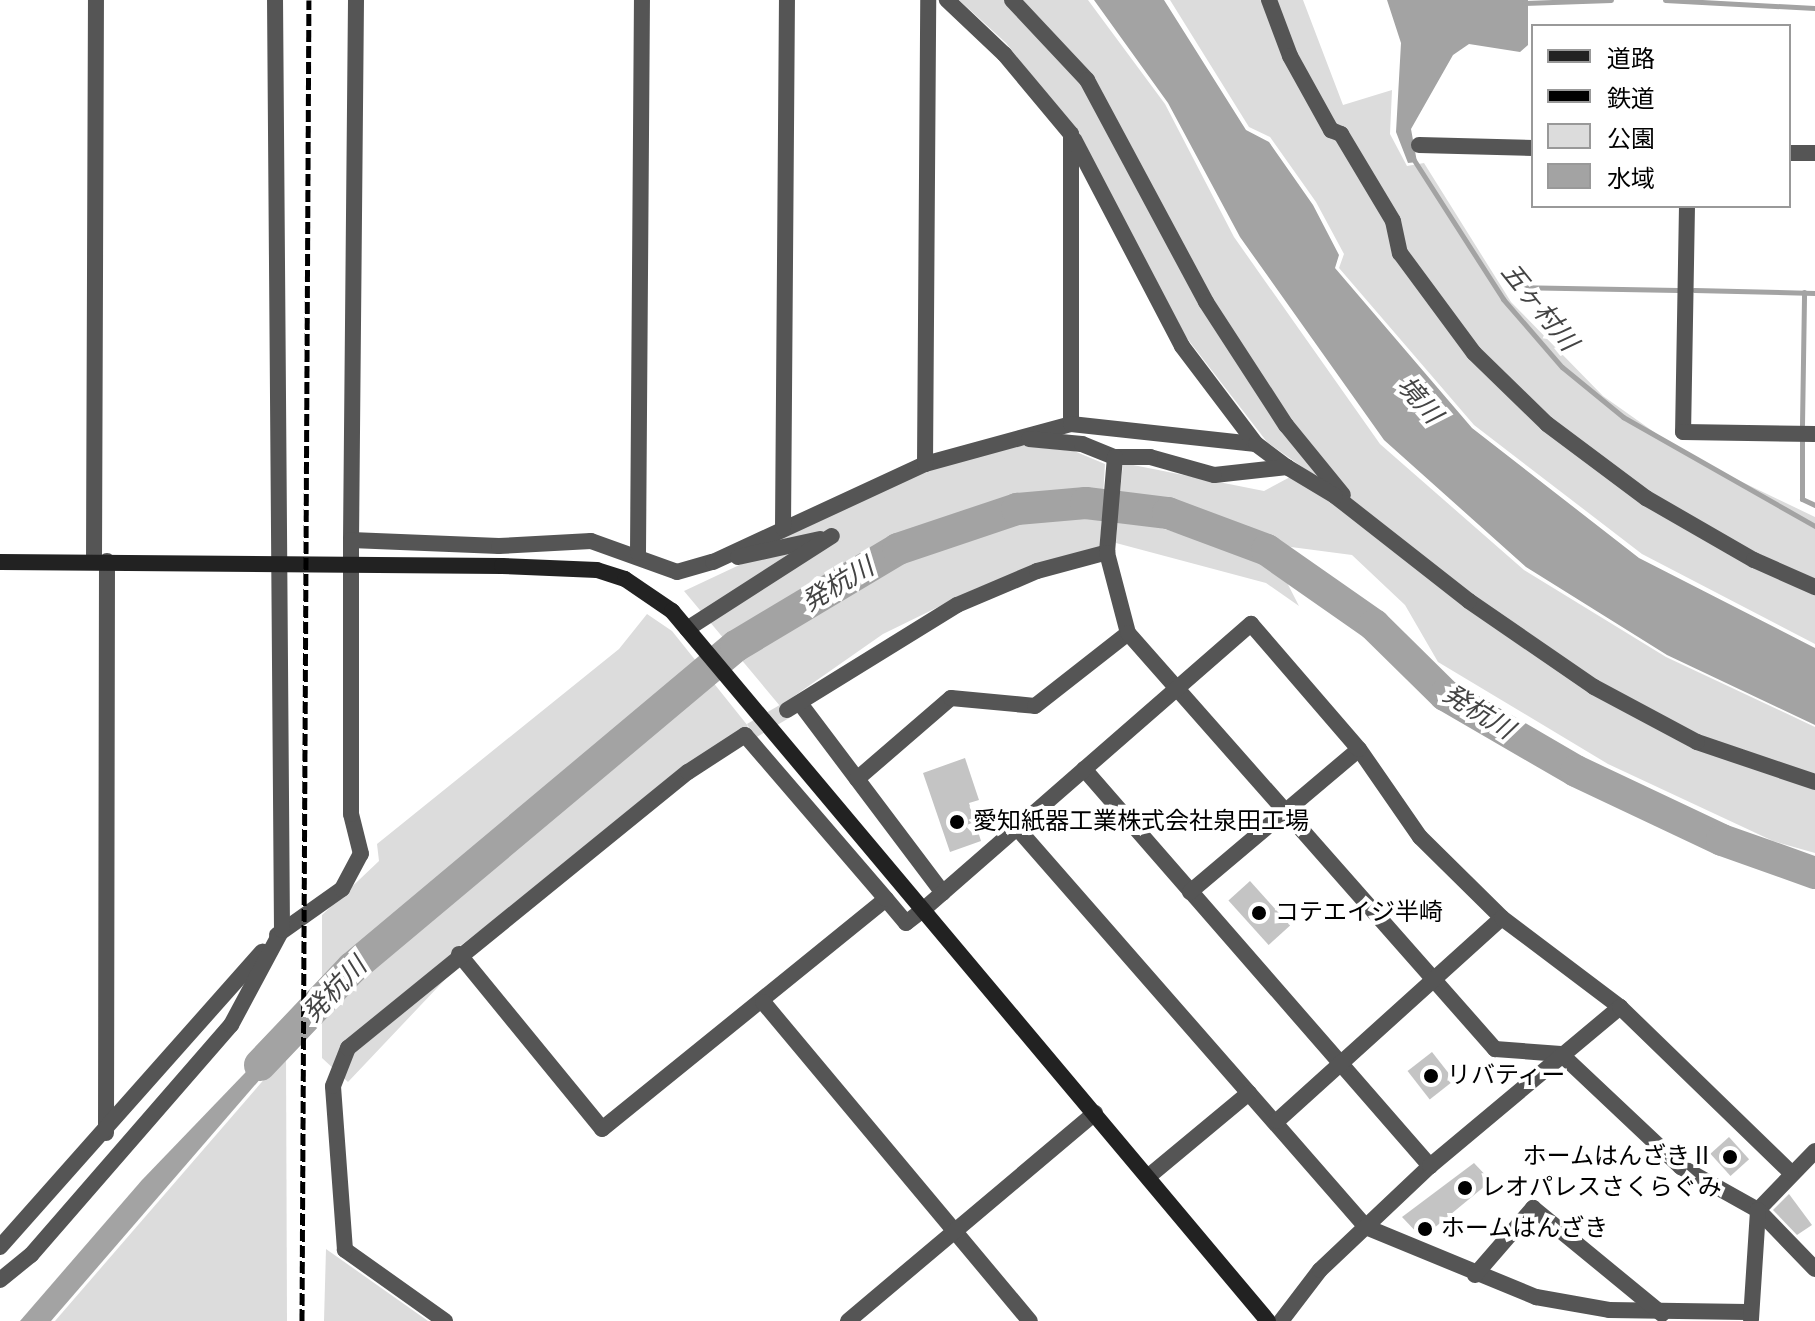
<!DOCTYPE html>
<html>
<head>
<meta charset="utf-8">
<style>
	body { margin:0 }
	#map { position:relative; width:1815px; height:1321px; overflow:hidden; background:#fff; font-family:"Fira Sans","Noto Sans JP",sans-serif }
	div>[style] { position:absolute }
	.green>* { inset:0; background:#dcdcdc }
	.water>* { inset:0; background:#a3a3a3 }
	.stream>* { height:5px; margin:-2.5px; padding:0 2.5px; transform-origin:2.5px; border-radius:2.5px; background:#a3a3a3 }
	.river>* { height:32px; margin:-16px; padding:0 16px; transform-origin:16px; border-radius:16px; background:#a3a3a3 }
	.building>* { inset:0; background:#c4c4c4; transform-origin:0 0 }
	.street-tunnel>* { height:16px; margin-top:-8px; transform-origin:0; background:repeating-linear-gradient(90deg,#d9d9d9 0 16px,transparent 0 24px) }
	.street>* { height:16px; margin:-8px; padding:0 8px; transform-origin:8px; border-radius:8px; background:#555 }
	.secondary>* { height:16px; margin:-8px; padding:0 8px; transform-origin:8px; border-radius:8px; background:#222 }
	.rail>* { height:5px; margin-top:-2.5px; transform-origin:0; background:repeating-linear-gradient(90deg,#000 0 12px,transparent 0 16px) }
	.dots>* { width:22px; height:22px; translate:-50% -50%; box-sizing:border-box; border:4px solid #fff; border-radius:50% }
	span { translate:-50% -50%; white-space:nowrap; text-align:center; line-height:1.15; -webkit-text-stroke:8px #fff; paint-order:stroke }
	.poi-label { font-size:24px; color:#000 }
	.left { translate:0 -50%; text-align:left }
	.right { translate:-100% -50%; text-align:right }
	.water-label { font-size:26px; color:#444; font-style:italic }
	.legend { position:absolute; left:1531px; top:24px; width:260px; height:184px; box-sizing:border-box; background:#fff; border:2px solid #999; margin:0; padding:10px 14px; list-style:none; font-size:24px; color:#000 }
	.legend li { display:flex; align-items:center; gap:16px; height:40px }
	.legend b { width:40px; border:2px solid #999 }
</style>
</head>
<body>
<div id="map">
	<div class="green">
		<i style="clip-path:polygon(959px 0,1088px 0,1165px 104px,1234px 237px,1380px 444px,1524px 570px,1666px 657px,1815px 727px,1815px 853px,1773px 841px,1608px 764px,1438px 662px,1405px 605px,1352px 555px,1291px 547px,1184px 507px,1120px 493px,1123px 463px,1264px 491px,1305px 469px,1267px 442px,1186px 337px,1079px 135px,1006px 43px)"></i>
		<i style="clip-path:polygon(1170px 0,1303px 0,1343px 105px,1392px 90px,1390px 134px,1407px 166px,1424px 163px,1511px 302px,1603px 396px,1688px 456px,1815px 517px,1815px 644px,1642px 554px,1474px 425px,1339px 268px,1344px 254px,1316px 202px,1270px 137px,1249px 127px)"></i>
		<i style="clip-path:polygon(1016px 445px,1074px 451px,1105px 464px,1100px 547px,977px 588px,883px 634px,780px 706px,684px 591px,750px 560px,785px 534px,927px 470px)"></i>
		<i style="clip-path:polygon(1118px 515px,1277px 563px,1299px 606px,1266px 583px,1116px 543px)"></i>
		<i style="clip-path:polygon(647px 614px,672px 631px,748px 726px,456px 949px,455px 969px,348px 1082px,322px 1058px,322px 915px,379px 861px,377px 844px,619px 649px)"></i>
		<i style="clip-path:polygon(286px 1054px,287px 1321px,55px 1321px)"></i>
		<i style="clip-path:polygon(326px 1249px,428px 1321px,324px 1321px)"></i>
	</div>
	<div class="water">
		<i style="clip-path:polygon(1094px 0,1164px 0,1246px 130px,1269px 142px,1313px 205px,1339px 255px,1335px 268px,1472px 428px,1639px 558px,1815px 648px,1815px 725px,1667px 655px,1526px 567px,1384px 440px,1240px 237px,1168px 103px)"></i>
		<i style="clip-path:polygon(1387px 0,1528px 0,1528px 45px,1520px 52px,1469px 44px,1453px 55px,1411px 129px,1417px 162px,1408px 163px,1396px 132px,1401px 43px)"></i>
		<i style="clip-path:polygon(290px 1026px,287px 1048px,51px 1321px,20px 1321px,142px 1180px)"></i>
	</div>
	<div class="stream">
		<i style="left:1665px;top:0;width:150px;rotate:3.1deg"></i>
		<i style="left:1524px;top:3px;width:87px;rotate:-2deg"></i>
		<i style="left:1412px;top:157px;width:169px;rotate:57.3deg"></i>
		<i style="left:1503px;top:299px;width:90px;rotate:49.1deg"></i>
		<i style="left:1562px;top:367px;width:79px;rotate:39.3deg"></i>
		<i style="left:1623px;top:417px;width:221px;rotate:29.6deg"></i>
		<i style="left:1512px;top:287px;width:166px;rotate:1deg"></i>
		<i style="left:1694px;top:290px;width:121px;rotate:1.4deg"></i>
		<i style="left:1802px;top:425px;width:133px;rotate:-89.1deg"></i>
		<i style="left:1802px;top:441px;width:58px;rotate:90deg"></i>
		<i style="left:1802px;top:499px;width:14px;rotate:25deg"></i>
	</div>
	<div class="river">
		<i style="left:260px;top:1065px;width:134px;rotate:-46.5deg"></i>
		<i style="left:352px;top:968px;width:501px;rotate:-39.98deg"></i>
		<i style="left:736px;top:646px;width:189px;rotate:-30.9deg"></i>
		<i style="left:898px;top:549px;width:126px;rotate:-18.6deg"></i>
		<i style="left:1017px;top:509px;width:69px;rotate:-5deg"></i>
		<i style="left:1086px;top:503px;width:83px;rotate:7deg"></i>
		<i style="left:1168px;top:513px;width:106px;rotate:20.5deg"></i>
		<i style="left:1267px;top:550px;width:131px;rotate:35deg"></i>
		<i style="left:1374px;top:625px;width:100px;rotate:44.6deg"></i>
		<i style="left:1445px;top:695px;width:151px;rotate:30.1deg"></i>
		<i style="left:1576px;top:771px;width:161px;rotate:25.3deg"></i>
		<i style="left:1722px;top:840px;width:99px;rotate:19.5deg"></i>
	</div>
	<div class="building">
		<i style="clip-path:polygon(965px 758px,979px 800px,969px 803px,981px 841px,950px 852px,923px 773px)"></i>
		<i style="left:1250px;top:881px;width:60px;height:29px;rotate:48deg"></i>
		<i style="left:1432px;top:1052px;width:36px;height:31px;rotate:52deg"></i>
		<i style="left:1729px;top:1137px;width:30px;height:25px;rotate:48deg"></i>
		<i style="clip-path:polygon(1474px 1163px,1491px 1181px,1422px 1238px,1402px 1217px)"></i>
		<i style="clip-path:polygon(1789px 1194px,1812px 1225px,1797px 1235px,1773px 1210px)"></i>
	</div>
	<div class="street-tunnel">
		<i style="left:751px;top:731px;width:42px;rotate:-30.3deg"></i>
	</div>
	<div class="street">
		<i style="left:356px;top:0;width:540px;rotate:90.53deg"></i>
		<i style="left:351px;top:540px;width:148px;rotate:2.3deg"></i>
		<i style="left:499px;top:546px;width:92px;rotate:-3.1deg"></i>
		<i style="left:591px;top:541px;width:91px;rotate:19.8deg"></i>
		<i style="left:677px;top:572px;width:37px;rotate:-16deg"></i>
		<i style="left:713px;top:562px;width:234px;rotate:-24.8deg"></i>
		<i style="left:925px;top:464px;width:151px;rotate:-15.3deg"></i>
		<i style="left:1071px;top:424px;width:290px;rotate:-90deg"></i>
		<i style="left:1071px;top:134px;width:104px;rotate:-129.9deg"></i>
		<i style="left:1004px;top:54px;width:79px;rotate:-136.5deg"></i>
		<i style="left:1012px;top:0;width:110px;rotate:46.8deg"></i>
		<i style="left:1087px;top:80px;width:252px;rotate:61.8deg"></i>
		<i style="left:1206px;top:302px;width:147px;rotate:57deg"></i>
		<i style="left:1286px;top:425px;width:90px;rotate:50.8deg"></i>
		<i style="left:1269px;top:0;width:60px;rotate:69.4deg"></i>
		<i style="left:1290px;top:56px;width:85px;rotate:61deg"></i>
		<i style="left:1331px;top:130px;width:11px;rotate:22deg"></i>
		<i style="left:1341px;top:134px;width:101px;rotate:59.1deg"></i>
		<i style="left:1393px;top:221px;width:33px;rotate:78deg"></i>
		<i style="left:1400px;top:253px;width:124px;rotate:53.5deg"></i>
		<i style="left:1474px;top:353px;width:102px;rotate:44.2deg"></i>
		<i style="left:1547px;top:424px;width:124px;rotate:36.8deg"></i>
		<i style="left:1646px;top:498px;width:125px;rotate:29.9deg"></i>
		<i style="left:1754px;top:560px;width:67px;rotate:23.9deg"></i>
		<i style="left:1419px;top:145px;width:114px;rotate:1.5deg"></i>
		<i style="left:1789px;top:153px;width:26px"></i>
		<i style="left:1687px;top:206px;width:226px;rotate:91deg"></i>
		<i style="left:1683px;top:432px;width:132px;rotate:0.9deg"></i>
		<i style="left:1071px;top:424px;width:186px;rotate:6.2deg"></i>
		<i style="left:1256px;top:444px;width:123px;rotate:-127.1deg"></i>
		<i style="left:1182px;top:346px;width:233px;rotate:-117.6deg"></i>
		<i style="left:1029px;top:439px;width:53px;rotate:5.4deg"></i>
		<i style="left:1082px;top:444px;width:35px;rotate:22deg"></i>
		<i style="left:1256px;top:444px;width:39px;rotate:37deg"></i>
		<i style="left:925px;top:464px;width:464px;rotate:-89.6deg"></i>
		<i style="left:783px;top:528px;width:528px;rotate:-89.57deg"></i>
		<i style="left:638px;top:553px;width:553px;rotate:-89.59deg"></i>
		<i style="left:738px;top:557px;width:84px;rotate:-12.4deg"></i>
		<i style="left:94px;top:562px;width:562px;rotate:-89.8deg"></i>
		<i style="left:687px;top:629px;width:172px;rotate:-32.7deg"></i>
		<i style="left:802px;top:706px;width:234px;rotate:53deg"></i>
		<i style="left:787px;top:710px;width:200px;rotate:-31.7deg"></i>
		<i style="left:957px;top:605px;width:87px;rotate:-23deg"></i>
		<i style="left:1037px;top:571px;width:73px;rotate:-15deg"></i>
		<i style="left:1084px;top:769px;width:527px;rotate:48.93deg"></i>
		<i style="left:857px;top:779px;width:124px;rotate:-40.8deg"></i>
		<i style="left:951px;top:698px;width:84px;rotate:5.4deg"></i>
		<i style="left:1035px;top:706px;width:118px;rotate:-38.1deg"></i>
		<i style="left:1815px;top:782px;width:125px;rotate:-161.3deg"></i>
		<i style="left:1697px;top:742px;width:117px;rotate:-151.9deg"></i>
		<i style="left:1594px;top:687px;width:152px;rotate:-145.5deg"></i>
		<i style="left:1469px;top:601px;width:170px;rotate:-141.9deg"></i>
		<i style="left:1335px;top:496px;width:56px;rotate:-148.9deg"></i>
		<i style="left:1287px;top:467px;width:73px;rotate:173.7deg"></i>
		<i style="left:1214px;top:475px;width:66px;rotate:-164.3deg"></i>
		<i style="left:1150px;top:457px;width:35px;rotate:180deg"></i>
		<i style="left:1115px;top:457px;width:96px;rotate:94.8deg"></i>
		<i style="left:1107px;top:553px;width:83px;rotate:75.3deg"></i>
		<i style="left:1128px;top:633px;width:555px;rotate:48.58deg"></i>
		<i style="left:1495px;top:1049px;width:66px;rotate:4.3deg"></i>
		<i style="left:1561px;top:1054px;width:165px;rotate:43.3deg"></i>
		<i style="left:1681px;top:1167px;width:88px;rotate:29.2deg"></i>
		<i style="left:1758px;top:1210px;width:82px;rotate:-46deg"></i>
		<i style="left:1017px;top:828px;width:530px;rotate:48.82deg"></i>
		<i style="left:1366px;top:1227px;width:184px;rotate:22.4deg"></i>
		<i style="left:1536px;top:1297px;width:74px;rotate:10.1deg"></i>
		<i style="left:1609px;top:1310px;width:138px;rotate:0.8deg"></i>
		<i style="left:1190px;top:892px;width:221px;rotate:-40.2deg"></i>
		<i style="left:1359px;top:749px;width:107px;rotate:55.3deg"></i>
		<i style="left:1420px;top:837px;width:115px;rotate:44.6deg"></i>
		<i style="left:277px;top:935px;width:80px;rotate:-35.3deg"></i>
		<i style="left:342px;top:889px;width:40px;rotate:-62deg"></i>
		<i style="left:361px;top:854px;width:41px;rotate:-104deg"></i>
		<i style="left:351px;top:814px;width:274px;rotate:-90deg"></i>
		<i style="left:459px;top:954px;width:226px;rotate:50.7deg"></i>
		<i style="left:602px;top:1129px;width:365px;rotate:-39deg"></i>
		<i style="left:886px;top:899px;width:31px;rotate:50deg"></i>
		<i style="left:906px;top:923px;width:23px;rotate:-38deg"></i>
		<i style="left:924px;top:909px;width:434px;rotate:-41.1deg"></i>
		<i style="left:1251px;top:624px;width:165px;rotate:49.2deg"></i>
		<i style="left:763px;top:1002px;width:416px;rotate:50.1deg"></i>
		<i style="left:1277px;top:1121px;width:303px;rotate:-42.1deg"></i>
		<i style="left:1502px;top:918px;width:148px;rotate:37deg"></i>
		<i style="left:106px;top:1133px;width:572px;rotate:-89.9deg"></i>
		<i style="left:1149px;top:1176px;width:130px;rotate:-39.7deg"></i>
		<i style="left:1758px;top:1210px;width:82px;rotate:46deg"></i>
		<i style="left:0;top:1247px;width:395px;rotate:-48.4deg"></i>
		<i style="left:1475px;top:1275px;width:89px;rotate:-49.1deg"></i>
		<i style="left:1533px;top:1208px;width:167px;rotate:39.4deg"></i>
		<i style="left:0;top:1280px;width:40px;rotate:-39deg"></i>
		<i style="left:31px;top:1255px;width:305px;rotate:-49deg"></i>
		<i style="left:231px;top:1025px;width:108px;rotate:-61.8deg"></i>
		<i style="left:282px;top:930px;width:930px;rotate:-90.43deg"></i>
		<i style="left:1751px;top:1319px;width:109px;rotate:-86.3deg"></i>
		<i style="left:445px;top:1321px;width:123px;rotate:-144.6deg"></i>
		<i style="left:345px;top:1250px;width:164px;rotate:-94.2deg"></i>
		<i style="left:333px;top:1086px;width:41px;rotate:-68.5deg"></i>
		<i style="left:348px;top:1048px;width:438px;rotate:-39.1deg"></i>
		<i style="left:688px;top:772px;width:68px;rotate:-33deg"></i>
		<i style="left:745px;top:735px;width:216px;rotate:49.3deg"></i>
		<i style="left:848px;top:1321px;width:323px;rotate:-40.1deg"></i>
		<i style="left:1281px;top:1321px;width:64px;rotate:-52.6deg"></i>
		<i style="left:1320px;top:1270px;width:151px;rotate:-43.4deg"></i>
		<i style="left:1430px;top:1166px;width:248px;rotate:-39.9deg"></i>
		<i style="left:1620px;top:1007px;width:238px;rotate:44.1deg"></i>
	</div>
	<div class="secondary">
		<i style="left:0;top:562px;width:502px;rotate:0.46deg"></i>
		<i style="left:502px;top:566px;width:95px;rotate:2.4deg"></i>
		<i style="left:597px;top:570px;width:29px;rotate:18deg"></i>
		<i style="left:625px;top:579px;width:57px;rotate:34.2deg"></i>
		<i style="left:672px;top:611px;width:927px;rotate:49.99deg"></i>
	</div>
	<div class="rail">
		<i style="left:302px;top:1321px;width:1321px;rotate:-89.7deg"></i>
	</div>
	<div class="dots">
		<i style="left:957px;top:822px;background:#000"></i>
		<i style="left:1259px;top:913px;background:#000"></i>
		<i style="left:1431px;top:1076px;background:#000"></i>
		<i style="left:1730px;top:1157px;background:#000"></i>
		<i style="left:1465px;top:1188px;background:#000"></i>
		<i style="left:1425px;top:1229px;background:#000"></i>
	</div>
	<div class="poi-label">
		<span class="left" style="left:973px;top:822px">愛知紙器工業株式会社泉田工場</span>
		<span class="left" style="left:1275px;top:913px">コテエイジ半崎</span>
		<span class="left" style="left:1447px;top:1076px">リバティー</span>
		<span class="right" style="left:1714px;top:1157px">ホームはんざきⅡ</span>
		<span class="left" style="left:1481px;top:1188px">レオパレスさくらぐみ</span>
		<span class="left" style="left:1441px;top:1229px">ホームはんざき</span>
	</div>
	<div class="water-label">
		<span style="left:1539px;top:307px;rotate:51deg">五ヶ村川</span>
		<span style="left:1419px;top:400px;rotate:49deg">境川</span>
		<span style="left:838px;top:585px;rotate:-31deg">発杭川</span>
		<span style="left:1478px;top:712px;rotate:32deg">発杭川</span>
		<span style="left:335px;top:990px;rotate:-46deg">発杭川</span>
	</div>
	<ul class="legend">
	<li><b style="height:10px;background:#222"></b>道路</li>
	<li><b style="height:10px;background:#000"></b>鉄道</li>
	<li><b style="height:22px;background:#dcdcdc"></b>公園</li>
	<li><b style="height:22px;background:#a3a3a3"></b>水域</li>
	</ul>
</div>
</body>
</html>
